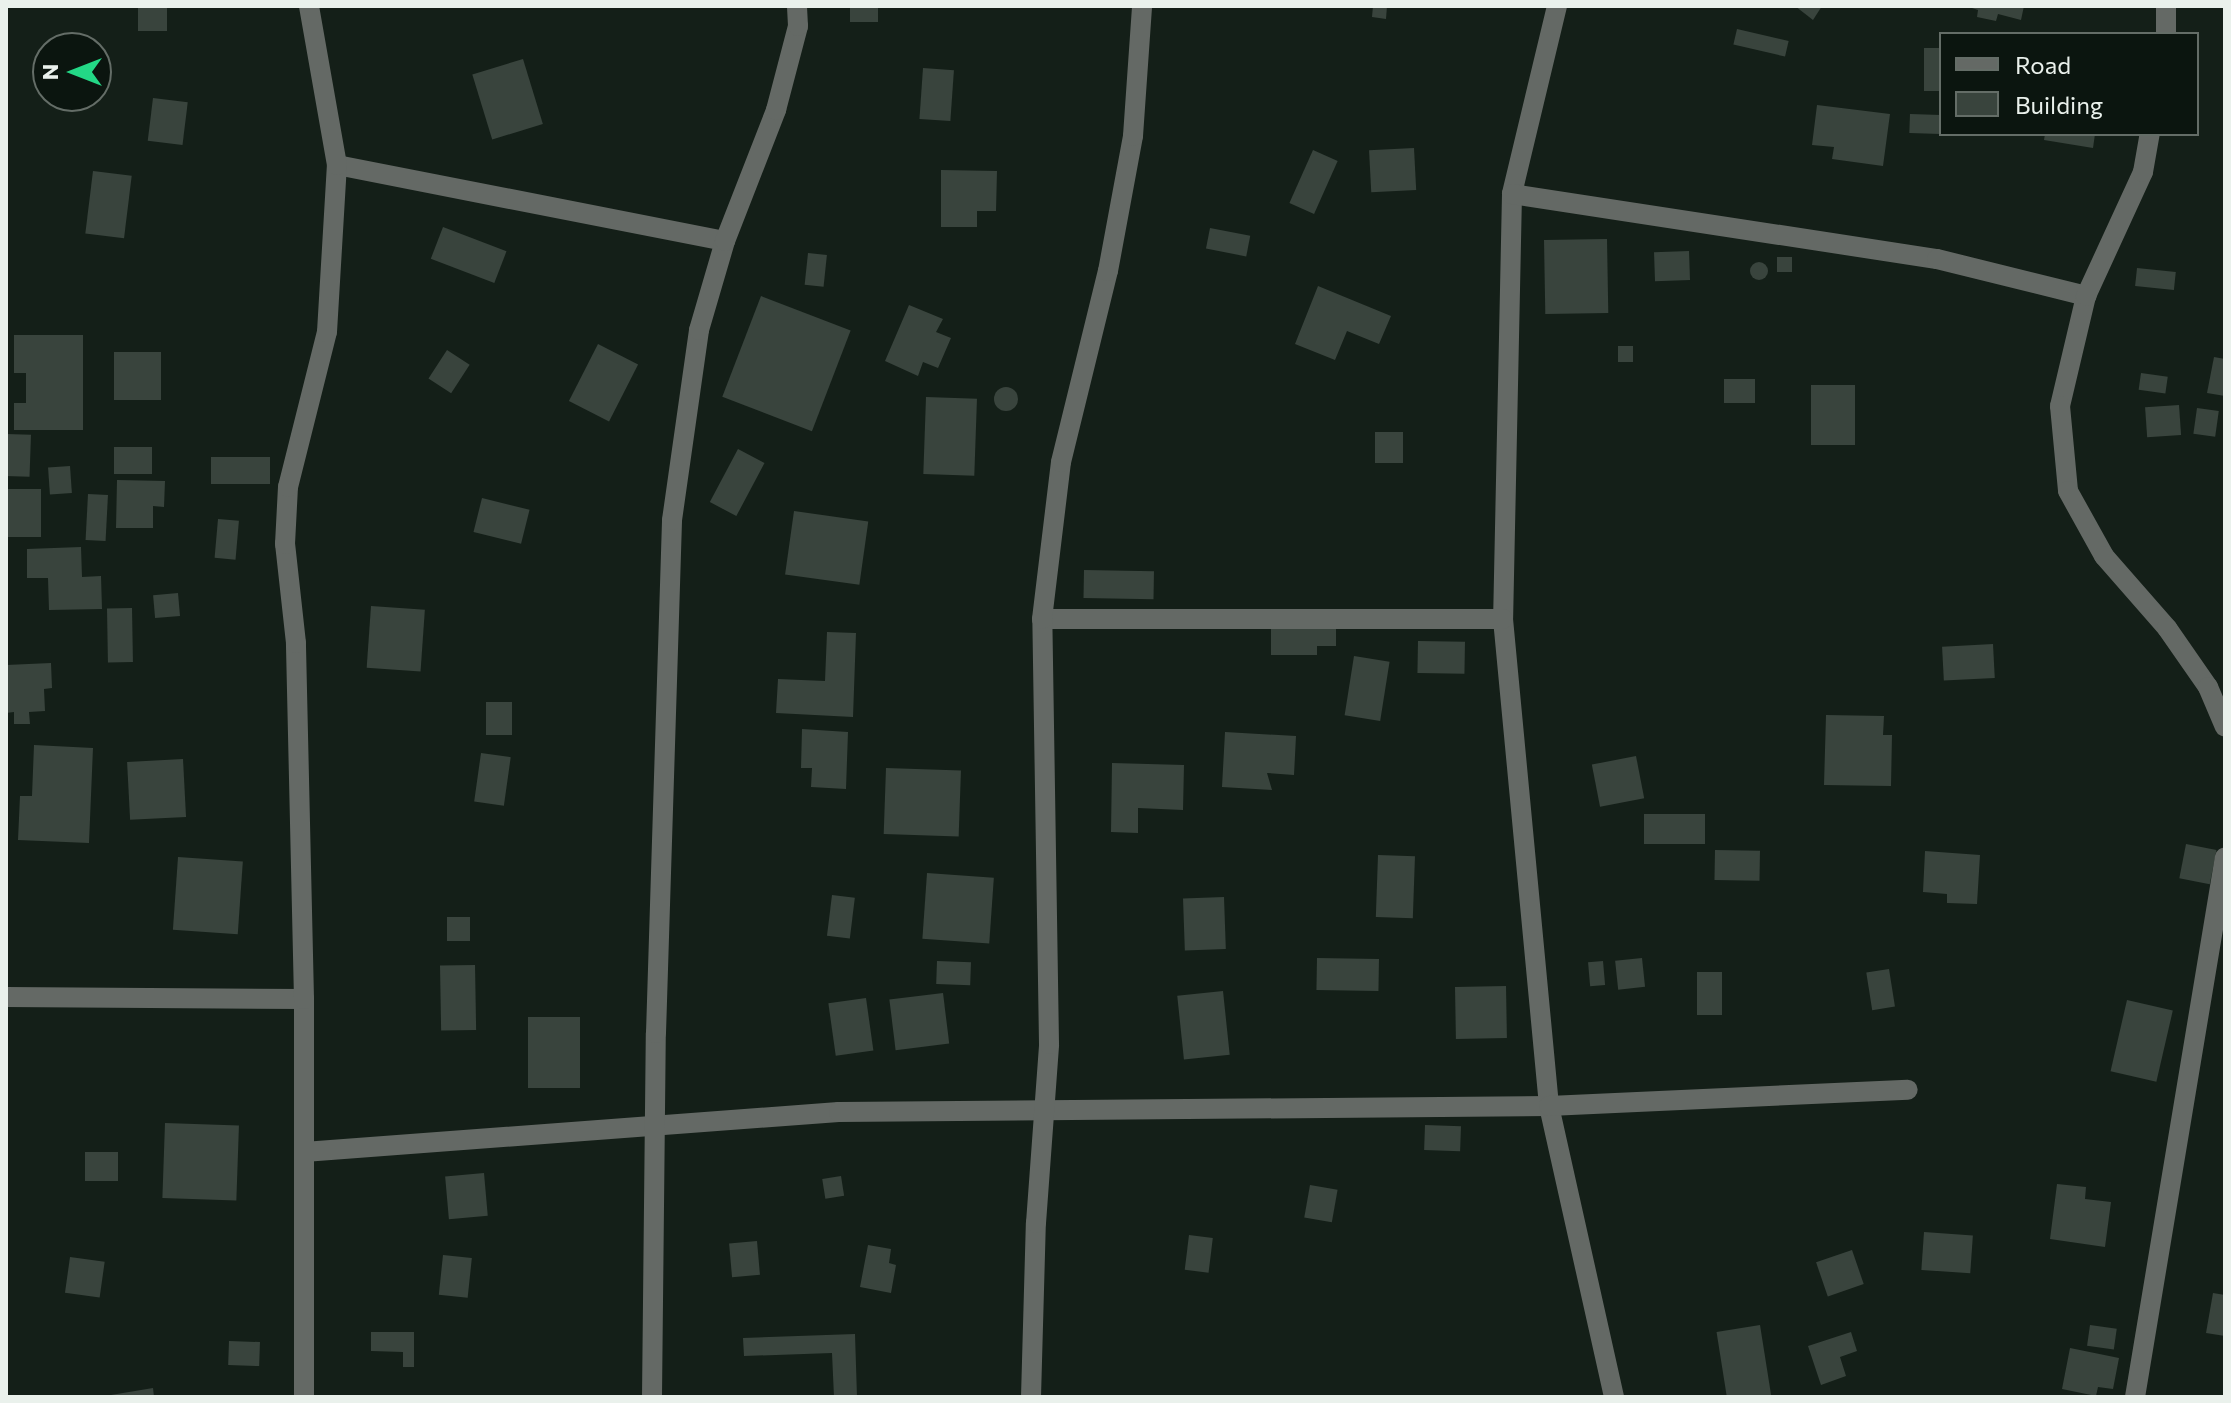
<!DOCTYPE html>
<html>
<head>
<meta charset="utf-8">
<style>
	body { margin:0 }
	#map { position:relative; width:2231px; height:1403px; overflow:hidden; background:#141f18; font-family:Commissioner,sans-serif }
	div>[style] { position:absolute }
	.building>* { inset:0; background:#39443d; transform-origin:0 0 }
	.round { border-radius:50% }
	.minor>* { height:20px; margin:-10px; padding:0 10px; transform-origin:10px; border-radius:10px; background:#646965 }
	span { translate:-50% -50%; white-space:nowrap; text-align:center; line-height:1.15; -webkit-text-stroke:8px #0b150f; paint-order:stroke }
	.frame { position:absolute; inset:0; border:8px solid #eaf1ec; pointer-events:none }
	.legend { position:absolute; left:1939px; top:32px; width:260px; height:104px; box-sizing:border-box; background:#0b150f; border:2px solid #646d67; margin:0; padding:10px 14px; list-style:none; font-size:24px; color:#eaf1ec }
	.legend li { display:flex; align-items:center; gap:16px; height:40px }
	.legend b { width:40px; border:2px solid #646d67 }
	.north { position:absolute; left:32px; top:32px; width:80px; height:80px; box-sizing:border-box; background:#0b150f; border:2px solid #646d67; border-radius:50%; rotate:270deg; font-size:22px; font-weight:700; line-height:32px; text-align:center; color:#eaf1ec }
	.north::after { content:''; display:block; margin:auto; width:28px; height:36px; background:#23d886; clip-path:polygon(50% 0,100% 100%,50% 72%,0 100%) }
</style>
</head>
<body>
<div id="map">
	<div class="building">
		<i style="left:138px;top:6px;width:29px;height:25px"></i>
		<i style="left:850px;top:6px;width:28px;height:16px"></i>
		<i style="clip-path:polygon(1373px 6px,1387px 6px,1386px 19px,1372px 17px)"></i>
		<i style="clip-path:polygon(1795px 6px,1822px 6px,1813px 20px)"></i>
		<i style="clip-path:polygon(1966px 6px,2024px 6px,2021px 20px,1998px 14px,1996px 21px,1977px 17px,1978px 10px)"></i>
		<i style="left:1737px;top:29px;width:53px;height:16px;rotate:13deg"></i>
		<i style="left:1924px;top:48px;width:17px;height:43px"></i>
		<i style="left:523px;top:59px;width:68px;height:53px;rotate:73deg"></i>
		<i style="left:923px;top:68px;width:31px;height:51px;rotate:4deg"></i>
		<i style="left:153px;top:98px;width:35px;height:43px;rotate:7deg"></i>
		<i style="clip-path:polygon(1817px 105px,1890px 114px,1883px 166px,1832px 159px,1834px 147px,1812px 145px)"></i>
		<i style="left:1910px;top:114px;width:31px;height:19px;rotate:2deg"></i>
		<i style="clip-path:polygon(2045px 134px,2095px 134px,2093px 148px,2044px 140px)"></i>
		<i style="left:1414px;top:148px;width:42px;height:45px;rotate:87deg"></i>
		<i style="left:1313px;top:150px;width:27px;height:58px;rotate:24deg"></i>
		<i style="clip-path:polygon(941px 170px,997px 171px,996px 211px,977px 211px,977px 227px,941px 227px)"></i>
		<i style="left:93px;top:171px;width:39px;height:63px;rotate:7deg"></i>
		<i style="left:443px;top:227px;width:68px;height:34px;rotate:21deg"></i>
		<i style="left:1210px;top:228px;width:41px;height:21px;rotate:11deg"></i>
		<i style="left:1607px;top:239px;width:74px;height:63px;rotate:89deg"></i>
		<i style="left:1689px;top:251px;width:29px;height:35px;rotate:88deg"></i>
		<i style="left:808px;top:253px;width:19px;height:32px;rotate:6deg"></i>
		<i style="left:1777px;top:257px;width:15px;height:15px"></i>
		<i class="round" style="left:1750px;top:262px;width:18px;height:18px"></i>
		<i style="left:2137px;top:268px;width:39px;height:18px;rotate:6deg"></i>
		<i style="clip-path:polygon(1318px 286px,1391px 316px,1379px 344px,1347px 331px,1335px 360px,1295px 344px)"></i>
		<i style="left:761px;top:296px;width:96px;height:108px;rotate:21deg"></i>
		<i style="clip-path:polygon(909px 305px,943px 319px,936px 332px,951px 338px,938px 368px,923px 362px,918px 376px,885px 361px)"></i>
		<i style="clip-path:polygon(14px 335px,83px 335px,83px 430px,14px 430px,14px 403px,26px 403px,26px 373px,14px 373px)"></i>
		<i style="left:598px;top:344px;width:45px;height:64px;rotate:27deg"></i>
		<i style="left:1618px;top:346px;width:15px;height:16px"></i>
		<i style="left:447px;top:350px;width:27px;height:34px;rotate:33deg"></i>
		<i style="left:114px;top:352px;width:47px;height:48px"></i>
		<i style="clip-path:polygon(2214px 357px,2225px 359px,2225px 396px,2207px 393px)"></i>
		<i style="left:2141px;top:373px;width:27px;height:17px;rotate:8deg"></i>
		<i style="left:1724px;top:379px;width:31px;height:24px"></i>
		<i style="left:1811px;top:385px;width:44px;height:60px"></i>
		<i class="round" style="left:994px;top:387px;width:24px;height:24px"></i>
		<i style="left:926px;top:397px;width:51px;height:77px;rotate:2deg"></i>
		<i style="left:2179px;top:405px;width:30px;height:34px;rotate:86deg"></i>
		<i style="left:2197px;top:408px;width:22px;height:26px;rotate:8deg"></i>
		<i style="left:1375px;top:432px;width:28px;height:31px"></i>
		<i style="left:6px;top:434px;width:25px;height:42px;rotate:2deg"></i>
		<i style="left:114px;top:447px;width:38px;height:27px"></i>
		<i style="left:738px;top:449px;width:30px;height:60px;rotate:28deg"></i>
		<i style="left:211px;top:457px;width:59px;height:27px"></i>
		<i style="left:70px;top:466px;width:27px;height:22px;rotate:86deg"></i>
		<i style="clip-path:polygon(117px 480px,165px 481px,164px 507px,153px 506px,153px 528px,116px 528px)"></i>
		<i style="left:6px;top:489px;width:35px;height:48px"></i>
		<i style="left:88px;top:494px;width:20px;height:46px;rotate:3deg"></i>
		<i style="left:482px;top:498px;width:49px;height:35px;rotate:14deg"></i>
		<i style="left:794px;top:511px;width:75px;height:64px;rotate:8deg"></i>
		<i style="left:218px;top:519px;width:21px;height:39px;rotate:5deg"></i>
		<i style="clip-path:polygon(81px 547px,82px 577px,101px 576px,102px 609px,49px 610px,48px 578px,27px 578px,27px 549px)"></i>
		<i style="left:1084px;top:570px;width:70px;height:28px;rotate:1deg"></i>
		<i style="left:178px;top:593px;width:23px;height:25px;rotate:85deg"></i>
		<i style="left:371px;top:606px;width:54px;height:62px;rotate:4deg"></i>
		<i style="left:132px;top:608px;width:54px;height:25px;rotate:89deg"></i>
		<i style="clip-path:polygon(1271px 628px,1336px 628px,1336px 646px,1317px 646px,1317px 655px,1271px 655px)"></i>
		<i style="clip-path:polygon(827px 632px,856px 633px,853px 717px,776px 713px,778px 679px,825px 681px)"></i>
		<i style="left:1418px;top:641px;width:47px;height:32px;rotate:1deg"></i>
		<i style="left:1993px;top:644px;width:34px;height:51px;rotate:87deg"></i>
		<i style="left:1354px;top:656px;width:36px;height:60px;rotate:9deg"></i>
		<i style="clip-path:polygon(51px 663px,52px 688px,44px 689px,45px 711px,29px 712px,30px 724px,14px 724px,14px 712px,6px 713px,6px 665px)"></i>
		<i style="left:486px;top:702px;width:26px;height:33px"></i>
		<i style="clip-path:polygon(1826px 715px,1884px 716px,1883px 735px,1892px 735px,1891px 786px,1824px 785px)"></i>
		<i style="clip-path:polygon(802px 729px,848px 732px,846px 789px,811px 787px,812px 768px,801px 768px)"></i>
		<i style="clip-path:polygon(1225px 732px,1296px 736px,1294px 775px,1267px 773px,1272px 790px,1222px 787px)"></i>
		<i style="clip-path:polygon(34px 745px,93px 748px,89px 843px,18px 840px,20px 796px,32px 796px)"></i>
		<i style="left:481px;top:753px;width:30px;height:49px;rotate:8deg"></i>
		<i style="left:1636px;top:756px;width:43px;height:45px;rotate:79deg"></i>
		<i style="left:183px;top:759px;width:58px;height:56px;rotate:87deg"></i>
		<i style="clip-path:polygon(1112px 763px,1184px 765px,1183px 810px,1138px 808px,1138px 833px,1111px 832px)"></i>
		<i style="left:886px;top:768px;width:75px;height:66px;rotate:2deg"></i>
		<i style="left:1705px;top:814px;width:30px;height:61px;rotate:90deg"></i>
		<i style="left:2186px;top:844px;width:31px;height:35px;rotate:11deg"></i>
		<i style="left:1715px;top:850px;width:45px;height:30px;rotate:1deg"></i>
		<i style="clip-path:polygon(1925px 851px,1980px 855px,1977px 904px,1947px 903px,1947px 894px,1923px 892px)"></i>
		<i style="left:1378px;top:855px;width:37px;height:62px;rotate:2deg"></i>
		<i style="left:178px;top:857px;width:65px;height:73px;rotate:4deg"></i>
		<i style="left:927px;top:873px;width:67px;height:66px;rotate:4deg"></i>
		<i style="left:832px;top:895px;width:23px;height:41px;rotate:7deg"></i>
		<i style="left:1224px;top:897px;width:52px;height:41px;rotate:88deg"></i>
		<i style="left:470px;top:917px;width:24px;height:23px;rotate:90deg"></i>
		<i style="left:1317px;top:958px;width:62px;height:32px;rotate:1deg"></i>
		<i style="left:1642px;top:958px;width:29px;height:27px;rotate:84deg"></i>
		<i style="left:937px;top:961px;width:34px;height:23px;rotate:2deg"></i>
		<i style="left:1603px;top:961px;width:24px;height:15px;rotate:85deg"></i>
		<i style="left:475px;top:965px;width:65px;height:35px;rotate:89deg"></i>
		<i style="left:1889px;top:969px;width:38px;height:23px;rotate:81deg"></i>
		<i style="left:1722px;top:972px;width:43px;height:25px;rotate:90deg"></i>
		<i style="left:1506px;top:986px;width:52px;height:51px;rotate:89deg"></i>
		<i style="left:1223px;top:991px;width:64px;height:46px;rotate:84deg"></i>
		<i style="left:943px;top:993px;width:51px;height:54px;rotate:83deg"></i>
		<i style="left:866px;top:998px;width:53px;height:38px;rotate:82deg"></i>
		<i style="left:2127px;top:1000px;width:47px;height:73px;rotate:13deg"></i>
		<i style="left:528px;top:1017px;width:52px;height:71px"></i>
		<i style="left:165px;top:1123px;width:74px;height:75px;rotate:2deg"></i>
		<i style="left:1425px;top:1125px;width:36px;height:25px;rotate:2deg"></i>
		<i style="left:85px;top:1152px;width:33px;height:29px"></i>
		<i style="left:484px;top:1173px;width:43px;height:39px;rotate:85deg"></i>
		<i style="left:841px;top:1176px;width:20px;height:19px;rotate:81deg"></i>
		<i style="clip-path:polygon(2057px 1184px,2086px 1187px,2085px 1199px,2111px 1202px,2105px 1247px,2050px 1239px)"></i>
		<i style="left:1310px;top:1185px;width:28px;height:33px;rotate:10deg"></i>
		<i style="left:1924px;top:1232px;width:49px;height:38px;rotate:4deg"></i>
		<i style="left:1189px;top:1235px;width:24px;height:35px;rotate:7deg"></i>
		<i style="left:757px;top:1241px;width:34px;height:28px;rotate:85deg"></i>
		<i style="clip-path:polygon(868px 1245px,891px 1249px,889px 1263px,896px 1265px,891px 1293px,860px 1287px)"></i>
		<i style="left:1852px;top:1250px;width:36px;height:38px;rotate:71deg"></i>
		<i style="left:443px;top:1255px;width:29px;height:40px;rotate:6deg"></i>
		<i style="left:70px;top:1257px;width:35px;height:36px;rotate:8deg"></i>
		<i style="clip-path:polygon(2213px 1293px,2225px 1295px,2225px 1336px,2206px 1333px)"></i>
		<i style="left:1760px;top:1325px;width:73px;height:44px;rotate:81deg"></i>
		<i style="left:2090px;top:1325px;width:27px;height:21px;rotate:8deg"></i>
		<i style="clip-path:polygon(371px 1332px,414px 1332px,414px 1367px,403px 1367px,403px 1352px,371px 1351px)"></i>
		<i style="clip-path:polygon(1851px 1332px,1857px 1351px,1840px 1357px,1846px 1376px,1821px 1385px,1808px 1346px)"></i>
		<i style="clip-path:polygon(855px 1334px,857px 1397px,834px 1397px,832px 1353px,744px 1356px,743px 1338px)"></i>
		<i style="left:229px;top:1341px;width:31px;height:24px;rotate:2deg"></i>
		<i style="clip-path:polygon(2070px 1348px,2119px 1358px,2113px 1389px,2098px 1387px,2096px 1396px,2062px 1389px)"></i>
		<i style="clip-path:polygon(153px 1388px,154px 1397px,112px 1397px,111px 1395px)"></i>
	</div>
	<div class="minor">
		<i style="left:1557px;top:6px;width:193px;rotate:103.5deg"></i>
		<i style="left:1512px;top:194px;width:425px;rotate:91.2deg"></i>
		<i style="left:1503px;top:619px;width:489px;rotate:84.6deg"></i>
		<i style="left:1549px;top:1106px;width:298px;rotate:77.4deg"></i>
		<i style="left:2166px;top:6px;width:28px;rotate:90deg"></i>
		<i style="left:337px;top:165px;width:395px;rotate:11.1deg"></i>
		<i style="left:1512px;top:194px;width:430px;rotate:8.7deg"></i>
		<i style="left:1937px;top:259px;width:154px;rotate:13.9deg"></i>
		<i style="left:2086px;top:296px;width:113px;rotate:103.3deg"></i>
		<i style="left:2060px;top:406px;width:85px;rotate:84.6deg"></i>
		<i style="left:2068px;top:491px;width:74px;rotate:61deg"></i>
		<i style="left:2104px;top:556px;width:96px;rotate:48.8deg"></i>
		<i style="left:2167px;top:628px;width:72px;rotate:55.2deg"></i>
		<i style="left:2208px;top:687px;width:43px;rotate:67deg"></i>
		<i style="left:2086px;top:296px;width:136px;rotate:-65.3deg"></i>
		<i style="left:2143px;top:172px;width:39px;rotate:-80deg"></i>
		<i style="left:1042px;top:619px;width:461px"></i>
		<i style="left:6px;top:997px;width:298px;rotate:0.4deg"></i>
		<i style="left:304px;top:1152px;width:536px;rotate:-4.28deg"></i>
		<i style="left:839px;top:1112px;width:710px;rotate:-0.48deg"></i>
		<i style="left:1549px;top:1106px;width:359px;rotate:-2.6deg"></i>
		<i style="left:304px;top:1397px;width:398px;rotate:-90deg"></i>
		<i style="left:304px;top:999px;width:356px;rotate:-91.3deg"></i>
		<i style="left:296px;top:643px;width:100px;rotate:-96.3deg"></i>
		<i style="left:285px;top:544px;width:57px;rotate:-87deg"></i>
		<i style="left:288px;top:487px;width:160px;rotate:-75.9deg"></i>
		<i style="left:327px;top:332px;width:167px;rotate:-86.6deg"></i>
		<i style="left:337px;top:165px;width:161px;rotate:-100deg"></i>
		<i style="left:652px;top:1397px;width:364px;rotate:-89.4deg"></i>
		<i style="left:656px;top:1033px;width:513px;rotate:-88.21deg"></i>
		<i style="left:672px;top:520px;width:192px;rotate:-81.9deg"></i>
		<i style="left:699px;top:330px;width:93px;rotate:-73.7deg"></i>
		<i style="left:725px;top:241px;width:141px;rotate:-68.7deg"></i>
		<i style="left:776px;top:110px;width:87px;rotate:-75.3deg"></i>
		<i style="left:798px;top:26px;width:20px;rotate:-93deg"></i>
		<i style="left:1031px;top:1397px;width:174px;rotate:-88.4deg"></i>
		<i style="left:1036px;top:1223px;width:179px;rotate:-85.8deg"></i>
		<i style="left:1049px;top:1044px;width:425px;rotate:-90.9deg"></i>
		<i style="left:1042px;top:619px;width:158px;rotate:-83.1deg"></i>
		<i style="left:1061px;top:462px;width:197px;rotate:-76.2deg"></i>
		<i style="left:1108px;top:271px;width:137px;rotate:-79.5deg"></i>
		<i style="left:1133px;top:136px;width:130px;rotate:-86deg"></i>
		<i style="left:2135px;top:1397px;width:547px;rotate:-80.54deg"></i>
	</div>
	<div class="frame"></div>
	<ul class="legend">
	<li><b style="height:10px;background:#646965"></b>Road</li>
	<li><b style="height:22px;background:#39443d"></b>Building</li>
	</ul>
	<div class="north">N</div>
</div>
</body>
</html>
